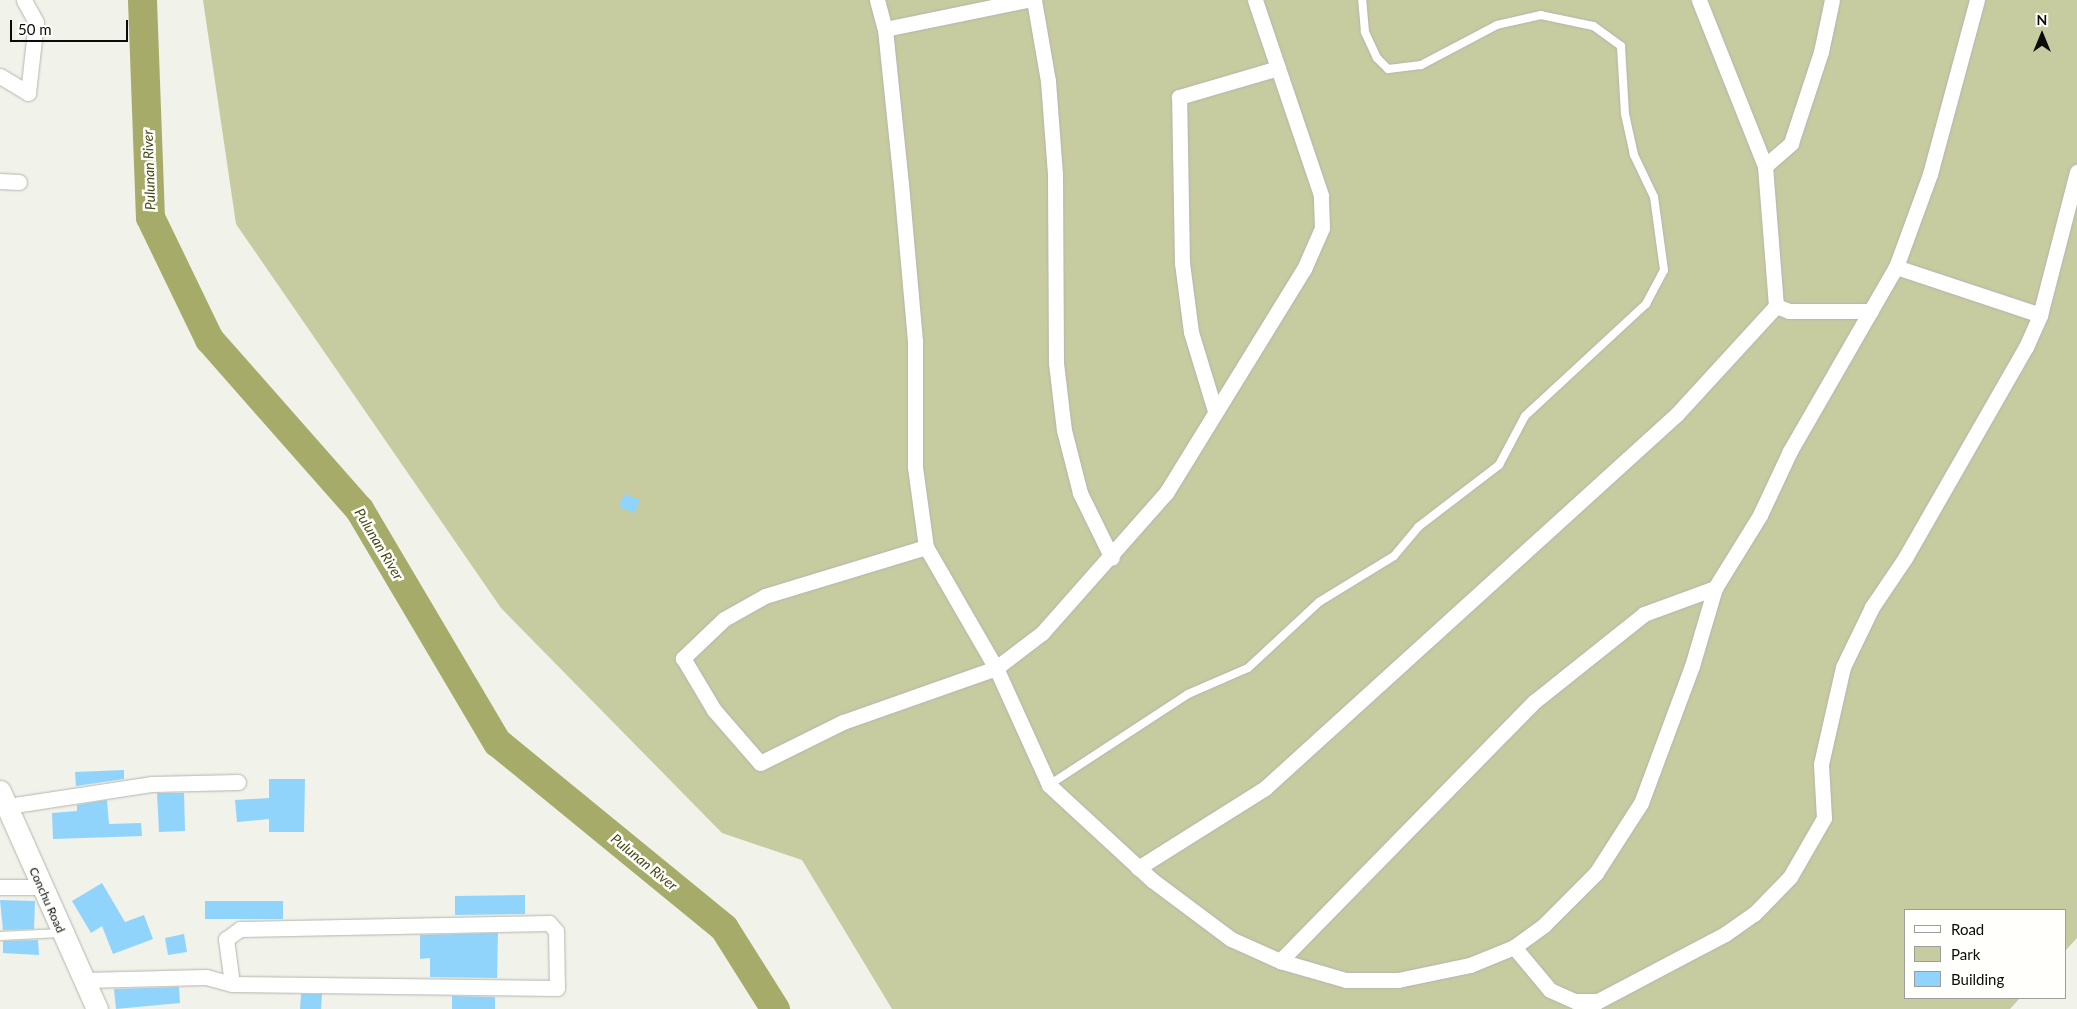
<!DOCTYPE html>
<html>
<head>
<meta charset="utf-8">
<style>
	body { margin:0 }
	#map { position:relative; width:2077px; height:1009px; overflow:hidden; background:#f1f2ea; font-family:Lato,sans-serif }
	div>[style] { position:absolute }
	.green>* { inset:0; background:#c7cba0 }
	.river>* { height:29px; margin:-14.5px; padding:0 14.5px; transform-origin:14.5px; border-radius:14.5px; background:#a6ab6a }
	.building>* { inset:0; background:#91d4fb }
	.roads { filter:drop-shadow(0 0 1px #b4b5ad) drop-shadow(0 0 1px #b4b5ad) }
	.lane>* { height:8px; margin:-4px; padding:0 4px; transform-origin:4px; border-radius:4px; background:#fff }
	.street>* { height:15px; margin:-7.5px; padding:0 7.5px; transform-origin:7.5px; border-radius:7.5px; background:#fff }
	.secondary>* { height:21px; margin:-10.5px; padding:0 10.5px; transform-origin:10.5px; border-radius:10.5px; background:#fff }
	span { translate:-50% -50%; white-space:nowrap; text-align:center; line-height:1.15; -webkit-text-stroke:5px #fffffc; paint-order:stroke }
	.street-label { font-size:12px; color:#0b0c09 }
	.water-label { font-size:14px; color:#474918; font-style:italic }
	.legend { position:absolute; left:1904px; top:909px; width:162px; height:90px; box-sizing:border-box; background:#fffffc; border:1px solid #9d9e9b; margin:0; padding:6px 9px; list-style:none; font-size:15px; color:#0b0c09 }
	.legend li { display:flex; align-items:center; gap:10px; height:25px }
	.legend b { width:25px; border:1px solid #9d9e9b }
	.north { position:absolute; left:2017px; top:10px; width:50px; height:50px; -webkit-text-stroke:4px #fffffc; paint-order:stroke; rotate:0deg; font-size:14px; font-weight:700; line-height:20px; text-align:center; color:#0b0c09 }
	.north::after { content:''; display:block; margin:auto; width:18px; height:22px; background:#0b0c09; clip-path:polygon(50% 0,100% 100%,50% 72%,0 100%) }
	.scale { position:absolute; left:10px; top:20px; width:118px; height:22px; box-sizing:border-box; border:2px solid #0b0c09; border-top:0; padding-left:6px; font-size:15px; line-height:18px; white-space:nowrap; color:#0b0c09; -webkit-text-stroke:4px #fffffc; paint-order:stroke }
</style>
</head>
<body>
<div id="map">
	<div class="green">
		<i style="clip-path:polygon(203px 0,2077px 0,2077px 938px,2066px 950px,2066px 910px,1906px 910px,1906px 998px,2020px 998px,2010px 1009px,892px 1009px,802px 860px,722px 833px,501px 608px,236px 224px)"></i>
	</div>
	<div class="river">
		<i style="left:142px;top:0;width:217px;rotate:87.9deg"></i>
		<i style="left:150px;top:217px;width:136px;rotate:64.2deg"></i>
		<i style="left:209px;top:339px;width:227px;rotate:48.6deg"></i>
		<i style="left:359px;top:509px;width:271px;rotate:59.4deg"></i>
		<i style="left:497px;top:742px;width:293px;rotate:39.3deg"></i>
		<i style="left:724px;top:928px;width:96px;rotate:57.8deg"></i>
	</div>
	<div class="building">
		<i style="clip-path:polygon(624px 494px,640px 500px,635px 513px,619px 507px)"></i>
		<i style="clip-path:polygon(124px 770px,124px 779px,76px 786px,75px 772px)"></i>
		<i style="clip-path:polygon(269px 779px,305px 779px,304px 832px,269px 832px,269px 819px,237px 822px,235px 800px,269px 798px)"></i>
		<i style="clip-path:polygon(157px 793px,184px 793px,185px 831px,159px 832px)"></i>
		<i style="clip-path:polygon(107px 800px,109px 824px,141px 823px,142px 836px,53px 839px,52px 813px,77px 811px,77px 805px)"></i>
		<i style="clip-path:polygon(102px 883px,125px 922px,144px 915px,153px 939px,113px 954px,102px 926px,91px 933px,72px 901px)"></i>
		<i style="clip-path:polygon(525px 895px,525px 914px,455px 915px,455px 896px)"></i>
		<i style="clip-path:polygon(0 900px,35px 901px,34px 929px,3px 930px)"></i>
		<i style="clip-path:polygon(205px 901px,283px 901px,283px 919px,205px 919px)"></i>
		<i style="clip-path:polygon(498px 933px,497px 978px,430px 977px,430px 958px,420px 959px,420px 935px)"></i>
		<i style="clip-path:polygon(184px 934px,187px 952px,168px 955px,165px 938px)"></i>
		<i style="clip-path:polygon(38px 940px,39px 955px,3px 953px,3px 941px)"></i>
		<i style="clip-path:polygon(179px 987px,180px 1003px,116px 1009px,114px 989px)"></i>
		<i style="clip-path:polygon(301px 994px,322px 994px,321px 1009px,300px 1009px)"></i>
		<i style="clip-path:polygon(452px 996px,495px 997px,495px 1009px,452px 1009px)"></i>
	</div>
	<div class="roads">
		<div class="lane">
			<i style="left:1049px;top:785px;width:166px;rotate:-33.2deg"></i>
			<i style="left:1188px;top:694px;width:65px;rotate:-23.4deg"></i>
			<i style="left:1248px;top:668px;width:97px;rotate:-42.9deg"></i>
			<i style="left:1319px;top:602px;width:88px;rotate:-31.5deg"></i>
			<i style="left:1394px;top:556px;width:38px;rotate:-50deg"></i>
			<i style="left:1418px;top:527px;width:102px;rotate:-37.4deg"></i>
			<i style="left:1499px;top:465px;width:55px;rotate:-62deg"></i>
			<i style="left:1525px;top:416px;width:165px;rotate:-42.8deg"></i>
			<i style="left:1646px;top:304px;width:38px;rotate:-62deg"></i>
			<i style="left:1664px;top:270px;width:74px;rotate:-97.8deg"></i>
			<i style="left:1654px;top:197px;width:47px;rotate:-115.5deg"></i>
			<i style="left:1634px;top:155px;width:42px;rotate:-102.4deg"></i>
			<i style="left:1625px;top:114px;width:68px;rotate:-93.4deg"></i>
			<i style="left:1621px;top:46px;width:34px;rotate:-144deg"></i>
			<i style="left:1593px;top:26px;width:53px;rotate:-168.1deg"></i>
			<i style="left:1541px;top:15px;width:45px;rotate:167.2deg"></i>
			<i style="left:1497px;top:25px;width:86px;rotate:152.2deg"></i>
			<i style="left:1421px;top:65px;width:33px;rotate:173deg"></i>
			<i style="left:1388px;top:69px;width:16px;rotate:-135deg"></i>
			<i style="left:1377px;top:58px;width:29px;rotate:-115deg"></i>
			<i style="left:1365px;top:32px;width:32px;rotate:-95deg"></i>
			<i style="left:0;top:936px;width:60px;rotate:-2.9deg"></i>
		</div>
		<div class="street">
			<i style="left:877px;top:0;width:30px;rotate:75deg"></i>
			<i style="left:885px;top:29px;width:156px;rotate:84.1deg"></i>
			<i style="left:901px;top:184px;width:159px;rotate:84.9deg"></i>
			<i style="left:915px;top:342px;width:125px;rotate:90deg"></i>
			<i style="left:915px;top:467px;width:81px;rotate:82.2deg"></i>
			<i style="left:926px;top:547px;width:140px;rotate:60deg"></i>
			<i style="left:996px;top:668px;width:128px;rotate:65.6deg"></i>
			<i style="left:1049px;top:785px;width:140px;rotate:42.7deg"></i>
			<i style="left:1152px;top:880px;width:99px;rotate:36.8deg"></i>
			<i style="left:1231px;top:939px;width:54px;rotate:24.2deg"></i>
			<i style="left:1280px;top:961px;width:69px;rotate:16.1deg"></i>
			<i style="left:1346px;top:980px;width:52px"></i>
			<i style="left:1398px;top:980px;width:74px;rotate:-11.8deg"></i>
			<i style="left:1470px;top:965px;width:48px;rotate:-22.2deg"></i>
			<i style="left:1514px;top:947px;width:37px;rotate:-36deg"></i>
			<i style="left:1544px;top:925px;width:74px;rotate:-45deg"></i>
			<i style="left:1596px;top:873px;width:83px;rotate:-57.3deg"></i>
			<i style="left:1641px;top:803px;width:146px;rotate:-69.6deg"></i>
			<i style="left:1692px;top:666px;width:81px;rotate:-73.6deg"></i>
			<i style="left:1715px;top:588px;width:86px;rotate:-58.3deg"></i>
			<i style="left:1760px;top:515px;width:71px;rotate:-64.9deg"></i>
			<i style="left:1790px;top:451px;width:212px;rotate:-60.1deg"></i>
			<i style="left:1896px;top:267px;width:99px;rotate:-69.9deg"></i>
			<i style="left:1930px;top:174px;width:180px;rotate:-74.9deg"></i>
			<i style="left:1034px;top:0;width:82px;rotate:80.2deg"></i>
			<i style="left:1048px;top:81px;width:94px;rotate:85.7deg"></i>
			<i style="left:1055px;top:175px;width:188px;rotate:89.7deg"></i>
			<i style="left:1056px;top:363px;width:67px;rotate:83.2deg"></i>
			<i style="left:1064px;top:430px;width:65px;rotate:75.7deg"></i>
			<i style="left:1080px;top:493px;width:72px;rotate:63.8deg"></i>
			<i style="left:885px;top:29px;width:144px;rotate:-11.6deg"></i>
			<i style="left:0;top:76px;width:33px;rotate:31deg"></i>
			<i style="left:28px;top:93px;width:71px;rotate:-83.6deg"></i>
			<i style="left:36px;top:22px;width:25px;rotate:-119deg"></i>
			<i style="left:1765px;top:166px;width:35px;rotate:-41deg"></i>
			<i style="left:1791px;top:143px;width:96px;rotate:-71.8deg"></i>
			<i style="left:1821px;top:52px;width:53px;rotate:-78.1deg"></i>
			<i style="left:0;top:181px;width:19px;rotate:3deg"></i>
			<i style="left:1896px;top:267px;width:152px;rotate:18.4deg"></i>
			<i style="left:1776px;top:306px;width:14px;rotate:21deg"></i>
			<i style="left:1789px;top:311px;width:82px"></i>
			<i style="left:1215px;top:411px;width:83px;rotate:-106.9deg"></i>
			<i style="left:1191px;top:332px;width:70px;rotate:-97.4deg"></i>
			<i style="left:1182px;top:263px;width:166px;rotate:-91deg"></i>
			<i style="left:1179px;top:97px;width:103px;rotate:-16.3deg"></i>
			<i style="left:926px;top:547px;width:168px;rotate:163.1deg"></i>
			<i style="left:765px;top:596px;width:47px;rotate:150.7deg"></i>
			<i style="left:724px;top:619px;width:57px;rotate:136.4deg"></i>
			<i style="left:683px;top:658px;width:61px;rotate:59.2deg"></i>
			<i style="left:714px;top:710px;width:70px;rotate:49deg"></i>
			<i style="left:760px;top:763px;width:93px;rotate:-26.3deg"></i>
			<i style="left:843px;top:722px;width:162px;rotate:-19.4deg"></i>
			<i style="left:996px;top:668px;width:58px;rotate:-37.3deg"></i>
			<i style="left:1042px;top:633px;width:187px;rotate:-48.5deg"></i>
			<i style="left:1166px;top:493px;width:263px;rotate:-58.4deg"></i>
			<i style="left:1304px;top:269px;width:45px;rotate:-66.3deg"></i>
			<i style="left:1322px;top:228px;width:33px;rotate:-92deg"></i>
			<i style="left:1321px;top:195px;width:206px;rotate:-108.7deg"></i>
			<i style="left:8px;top:806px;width:146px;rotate:-8.7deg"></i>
			<i style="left:152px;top:784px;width:86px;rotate:-1.3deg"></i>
			<i style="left:1138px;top:868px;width:150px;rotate:-32.2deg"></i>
			<i style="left:1265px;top:788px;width:556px;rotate:-42.23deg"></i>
			<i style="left:1677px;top:414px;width:147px;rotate:-47.5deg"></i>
			<i style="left:1776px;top:306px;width:140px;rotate:-94.5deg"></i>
			<i style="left:1765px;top:166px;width:179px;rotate:-111.7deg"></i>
			<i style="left:0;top:887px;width:40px"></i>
			<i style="left:1514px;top:947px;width:56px;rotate:50.1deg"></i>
			<i style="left:1550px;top:990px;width:27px;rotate:24deg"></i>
			<i style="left:1575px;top:1001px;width:23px"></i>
			<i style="left:1598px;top:1001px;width:144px;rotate:-27.8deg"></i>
			<i style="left:1725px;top:934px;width:35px;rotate:-35deg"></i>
			<i style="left:1754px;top:914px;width:52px;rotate:-45.8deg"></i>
			<i style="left:1790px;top:877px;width:68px;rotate:-60deg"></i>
			<i style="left:1824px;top:818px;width:54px;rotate:-93.2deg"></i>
			<i style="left:1821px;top:764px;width:99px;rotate:-77.2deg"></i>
			<i style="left:1843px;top:667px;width:67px;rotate:-64.2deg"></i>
			<i style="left:1872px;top:607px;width:59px;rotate:-56deg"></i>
			<i style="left:1905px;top:558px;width:243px;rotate:-60.2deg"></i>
			<i style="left:2026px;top:347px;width:35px;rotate:-66deg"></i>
			<i style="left:2040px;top:315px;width:148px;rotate:-75.5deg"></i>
			<i style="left:1280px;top:961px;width:364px;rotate:-45.6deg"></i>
			<i style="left:1535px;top:701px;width:139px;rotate:-38.6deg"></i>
			<i style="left:1644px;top:614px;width:76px;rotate:-20.1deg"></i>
			<i style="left:83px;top:980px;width:123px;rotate:-1.4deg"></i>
			<i style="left:206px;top:977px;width:27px;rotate:15deg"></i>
			<i style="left:232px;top:984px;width:325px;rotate:0.7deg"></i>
			<i style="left:557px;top:988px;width:57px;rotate:-91deg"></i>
			<i style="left:556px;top:931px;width:11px;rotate:-131deg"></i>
			<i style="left:549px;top:923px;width:309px;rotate:178.9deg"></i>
			<i style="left:240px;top:929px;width:17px;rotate:144deg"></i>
			<i style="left:226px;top:939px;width:45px;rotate:82.4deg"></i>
		</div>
		<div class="secondary">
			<i style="left:0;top:791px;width:239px;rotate:66deg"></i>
		</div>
	</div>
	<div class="street-label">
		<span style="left:47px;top:900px;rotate:66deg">Conchu Road</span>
	</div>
	<div class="water-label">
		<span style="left:149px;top:170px;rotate:-92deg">Pulunan River</span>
		<span style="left:379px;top:544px;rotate:59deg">Pulunan River</span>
		<span style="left:644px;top:862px;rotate:39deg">Pulunan River</span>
	</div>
	<ul class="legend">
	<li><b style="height:6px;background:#fff"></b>Road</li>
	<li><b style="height:14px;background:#c7cba0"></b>Park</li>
	<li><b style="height:14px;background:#91d4fb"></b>Building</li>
	</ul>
	<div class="north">N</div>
	<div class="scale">50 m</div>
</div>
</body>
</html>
